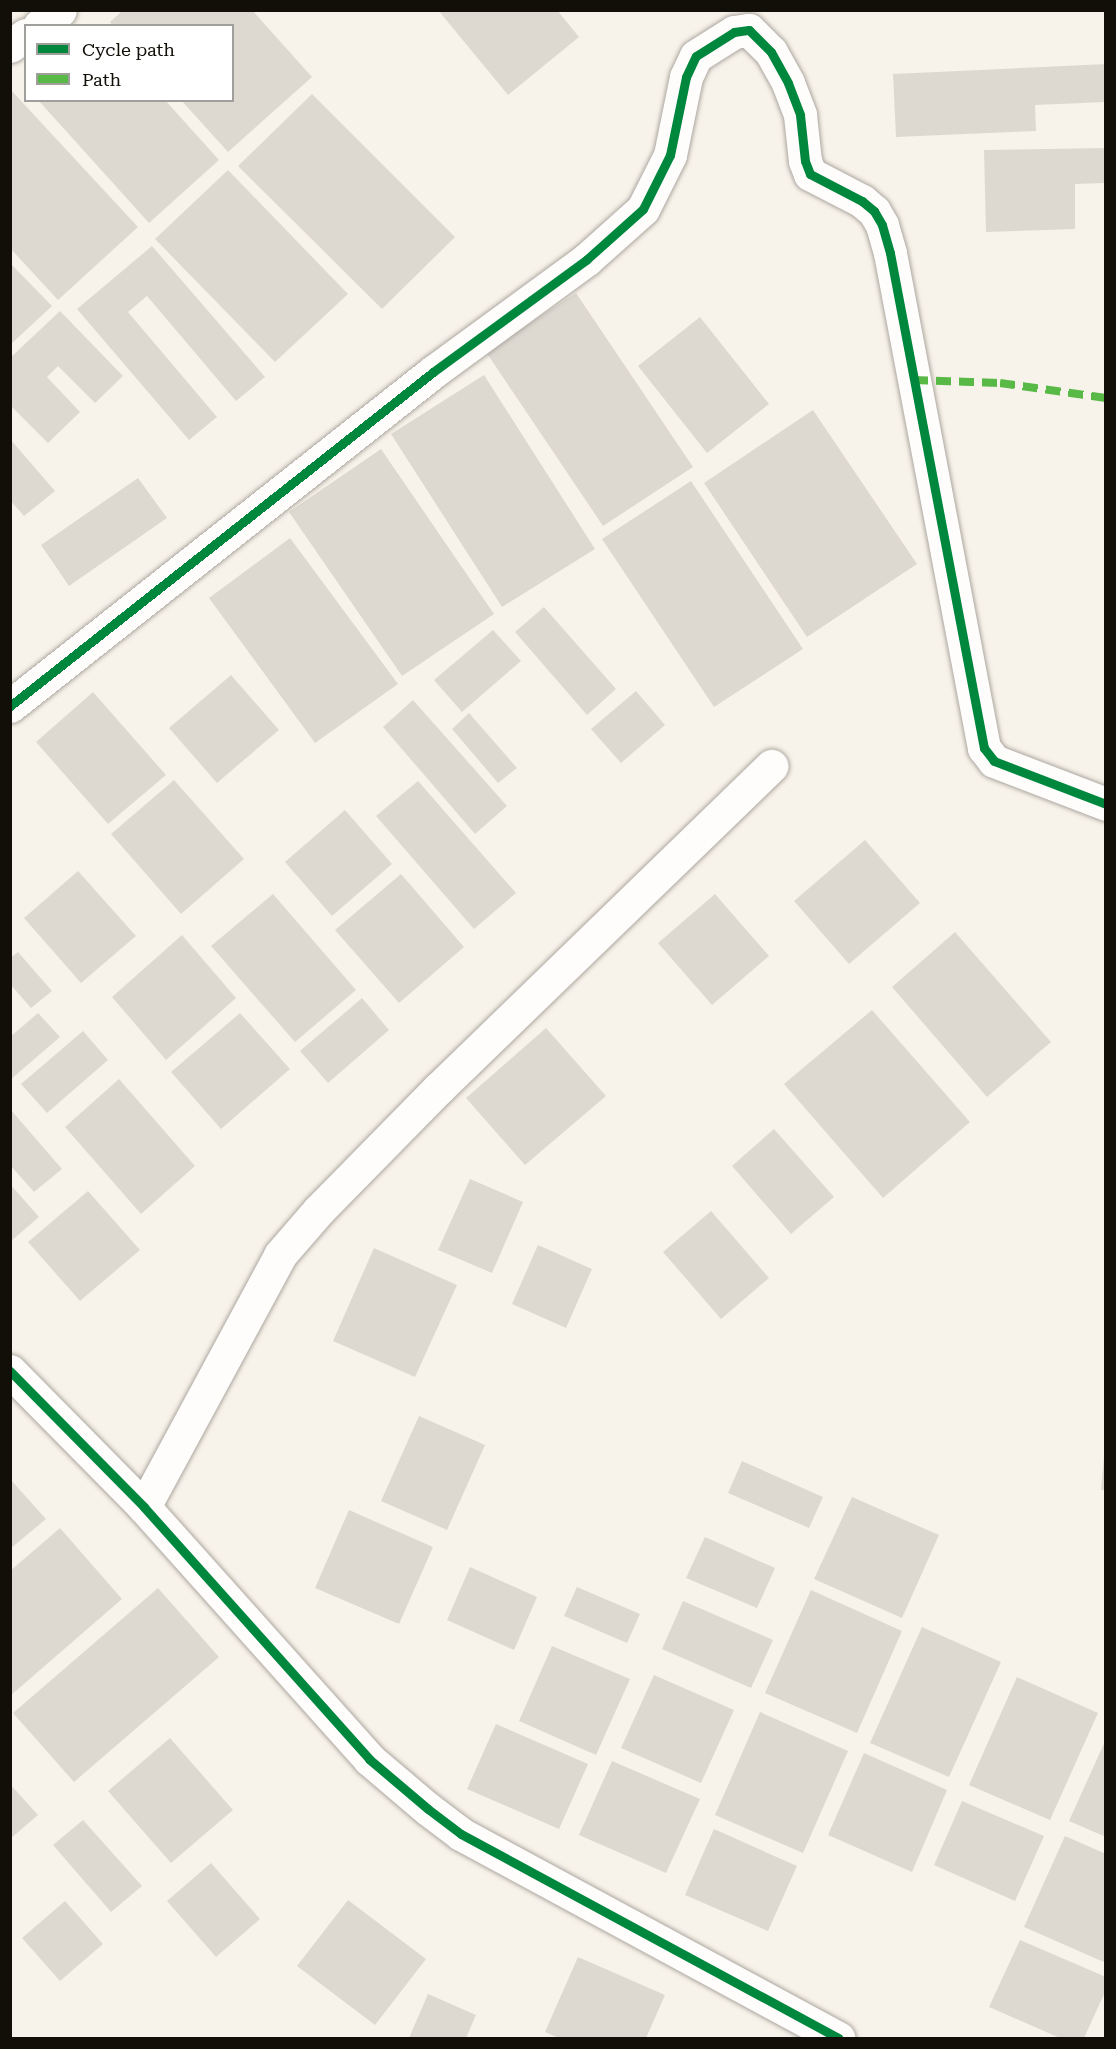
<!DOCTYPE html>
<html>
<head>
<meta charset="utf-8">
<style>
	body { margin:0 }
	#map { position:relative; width:1116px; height:2049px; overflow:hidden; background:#f8f3ea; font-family:"Roboto Serif",serif }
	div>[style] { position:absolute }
	.building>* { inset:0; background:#ddd9d1 }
	.roads { filter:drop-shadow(0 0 2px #aca7a0) drop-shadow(0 0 2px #aca7a0) }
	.street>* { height:33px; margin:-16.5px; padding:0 16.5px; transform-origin:16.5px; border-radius:16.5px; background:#fefdfc }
	.quiet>* { height:8px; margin-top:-4px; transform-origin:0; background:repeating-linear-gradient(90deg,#58b947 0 15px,transparent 0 23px) }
	.cycleway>* { height:9px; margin:-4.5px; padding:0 4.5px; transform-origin:4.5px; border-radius:4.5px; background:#00873e }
	span { translate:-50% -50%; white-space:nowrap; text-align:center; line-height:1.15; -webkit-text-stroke:4.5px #fff; paint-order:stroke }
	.frame { position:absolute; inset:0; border:12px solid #120e08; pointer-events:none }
	.legend { position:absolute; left:24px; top:24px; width:210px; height:78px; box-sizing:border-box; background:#fff; border:2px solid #a09f9c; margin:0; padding:8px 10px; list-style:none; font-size:18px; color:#120e08 }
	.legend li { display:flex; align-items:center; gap:12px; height:30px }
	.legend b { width:30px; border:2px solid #a09f9c }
</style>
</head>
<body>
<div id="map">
	<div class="building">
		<i style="clip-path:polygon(123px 10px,252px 10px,312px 77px,228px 152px,181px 100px,232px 100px,232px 26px,113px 26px,110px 22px)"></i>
		<i style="clip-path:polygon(438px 10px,557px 10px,579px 37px,508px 95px)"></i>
		<i style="clip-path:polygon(1106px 64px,1106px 102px,1035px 105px,1036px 131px,896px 137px,893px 74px)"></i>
		<i style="clip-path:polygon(10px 89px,138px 227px,58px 300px,10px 248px)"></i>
		<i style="clip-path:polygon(312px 94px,455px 237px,382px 309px,238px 166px)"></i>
		<i style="clip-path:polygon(38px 100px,165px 100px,219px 160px,149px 223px)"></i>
		<i style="clip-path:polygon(1106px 148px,1106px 183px,1075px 184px,1075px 229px,986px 232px,984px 150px)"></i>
		<i style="clip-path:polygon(228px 170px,348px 294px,275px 362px,155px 239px)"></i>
		<i style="clip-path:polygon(152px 246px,265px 377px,236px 401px,147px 296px,128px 312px,217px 417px,189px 440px,77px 309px)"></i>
		<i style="clip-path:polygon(10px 263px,52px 306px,10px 345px)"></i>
		<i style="clip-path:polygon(576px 293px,693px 467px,603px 526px,486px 352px)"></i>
		<i style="clip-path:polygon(60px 311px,123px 376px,95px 403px,58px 366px,47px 377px,80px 412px,48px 443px,10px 405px,10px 358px)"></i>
		<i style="clip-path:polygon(700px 317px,769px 404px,707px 453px,638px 366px)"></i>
		<i style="clip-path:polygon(484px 375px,595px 549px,502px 607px,391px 434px)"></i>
		<i style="clip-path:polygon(813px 410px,917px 564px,807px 637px,704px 483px)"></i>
		<i style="clip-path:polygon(10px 439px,55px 491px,24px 516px,10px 500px)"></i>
		<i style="clip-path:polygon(381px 449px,494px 614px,402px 676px,289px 512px)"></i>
		<i style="clip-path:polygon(138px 478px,167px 518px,69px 586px,41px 545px)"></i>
		<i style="clip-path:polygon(691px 481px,803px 649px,714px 707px,602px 539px)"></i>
		<i style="clip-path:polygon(290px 538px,398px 684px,315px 743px,209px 598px)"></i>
		<i style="clip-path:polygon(544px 607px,616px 689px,587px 715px,515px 632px)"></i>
		<i style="clip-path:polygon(493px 630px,521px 661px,462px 712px,434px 680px)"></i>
		<i style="clip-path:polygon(231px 675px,279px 730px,217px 783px,169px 728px)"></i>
		<i style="clip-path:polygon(636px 691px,665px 725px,621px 763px,591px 729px)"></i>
		<i style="clip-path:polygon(93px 692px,166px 775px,108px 824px,36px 742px)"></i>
		<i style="clip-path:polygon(413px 700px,507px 806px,475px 834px,383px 727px)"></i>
		<i style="clip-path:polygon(469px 713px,517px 768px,498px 783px,452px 729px)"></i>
		<i style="clip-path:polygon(174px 780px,244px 859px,181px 914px,111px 834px)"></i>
		<i style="clip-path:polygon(418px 781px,516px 893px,474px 929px,376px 816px)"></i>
		<i style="clip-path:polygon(345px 810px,392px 864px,332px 916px,285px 862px)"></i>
		<i style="clip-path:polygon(865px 840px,920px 903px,849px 964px,794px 901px)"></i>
		<i style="clip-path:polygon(78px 871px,136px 936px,81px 983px,24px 918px)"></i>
		<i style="clip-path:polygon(401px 874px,464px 947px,399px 1003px,335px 930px)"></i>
		<i style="clip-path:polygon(273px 894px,356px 990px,295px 1042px,211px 946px)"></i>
		<i style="clip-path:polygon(715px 894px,769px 956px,712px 1005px,658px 943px)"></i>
		<i style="clip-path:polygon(955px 932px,1051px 1042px,987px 1097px,892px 987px)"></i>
		<i style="clip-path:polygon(182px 935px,236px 998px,166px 1060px,112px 997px)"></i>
		<i style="clip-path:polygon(18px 952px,52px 991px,31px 1008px,10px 984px,10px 958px)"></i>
		<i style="clip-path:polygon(362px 998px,389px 1030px,328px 1083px,300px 1051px)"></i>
		<i style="clip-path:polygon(872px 1010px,970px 1122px,883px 1198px,784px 1084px)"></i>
		<i style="clip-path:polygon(38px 1013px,60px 1037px,10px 1080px,10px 1037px)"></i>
		<i style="clip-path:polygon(240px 1013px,290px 1069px,221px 1129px,171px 1072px)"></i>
		<i style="clip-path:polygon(546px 1028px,606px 1096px,525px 1165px,466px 1098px)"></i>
		<i style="clip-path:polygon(83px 1031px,108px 1060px,47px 1113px,21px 1084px)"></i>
		<i style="clip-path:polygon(119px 1079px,195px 1166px,141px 1214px,65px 1127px)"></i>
		<i style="clip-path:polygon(10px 1109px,62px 1169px,34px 1192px,10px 1165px)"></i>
		<i style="clip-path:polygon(774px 1129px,834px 1197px,791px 1234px,732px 1166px)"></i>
		<i style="clip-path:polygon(470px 1179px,523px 1202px,492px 1273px,438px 1250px)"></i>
		<i style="clip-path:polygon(10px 1184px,39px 1217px,10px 1242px)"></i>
		<i style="clip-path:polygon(88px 1191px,140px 1250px,80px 1301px,28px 1242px)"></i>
		<i style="clip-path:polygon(711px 1211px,769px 1278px,721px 1319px,663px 1252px)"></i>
		<i style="clip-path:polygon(538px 1245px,592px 1269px,566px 1328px,512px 1304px)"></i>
		<i style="clip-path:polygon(374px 1248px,457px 1285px,415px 1377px,333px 1341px)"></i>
		<i style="clip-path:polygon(419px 1416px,485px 1445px,447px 1530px,381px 1501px)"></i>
		<i style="clip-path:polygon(1104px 1456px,1106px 1456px,1106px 1490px,1101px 1490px)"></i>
		<i style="clip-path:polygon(742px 1461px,823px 1497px,809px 1528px,728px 1493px)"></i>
		<i style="clip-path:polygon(10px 1479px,46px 1519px,10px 1549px)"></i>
		<i style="clip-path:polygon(852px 1497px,939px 1535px,902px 1618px,814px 1579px)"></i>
		<i style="clip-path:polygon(349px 1510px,433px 1547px,399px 1624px,315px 1588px)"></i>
		<i style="clip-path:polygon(60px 1528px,122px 1599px,10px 1696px,10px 1571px)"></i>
		<i style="clip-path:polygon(705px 1537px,775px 1568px,757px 1608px,686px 1578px)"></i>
		<i style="clip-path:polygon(470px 1567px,537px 1597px,514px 1650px,447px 1620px)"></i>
		<i style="clip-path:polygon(577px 1587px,640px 1614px,627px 1643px,564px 1616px)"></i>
		<i style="clip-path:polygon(158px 1588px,219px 1657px,74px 1782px,13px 1713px)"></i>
		<i style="clip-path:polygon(811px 1590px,902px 1631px,857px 1733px,765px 1693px)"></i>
		<i style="clip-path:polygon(683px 1601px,773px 1640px,751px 1688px,662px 1649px)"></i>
		<i style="clip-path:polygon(922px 1627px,1001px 1662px,949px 1777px,870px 1743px)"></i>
		<i style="clip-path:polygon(552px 1646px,630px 1679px,596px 1755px,519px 1721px)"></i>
		<i style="clip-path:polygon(654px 1675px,734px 1710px,701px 1783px,621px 1748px)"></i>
		<i style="clip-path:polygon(1017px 1677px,1098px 1713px,1050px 1820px,969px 1785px)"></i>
		<i style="clip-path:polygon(760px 1712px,848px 1751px,803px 1853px,715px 1815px)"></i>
		<i style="clip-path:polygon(496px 1724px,588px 1764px,559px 1829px,467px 1789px)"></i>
		<i style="clip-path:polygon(170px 1738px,233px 1810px,171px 1863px,108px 1791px)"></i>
		<i style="clip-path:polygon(1106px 1739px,1106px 1837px,1069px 1821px)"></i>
		<i style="clip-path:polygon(864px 1753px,947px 1790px,912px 1872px,828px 1835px)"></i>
		<i style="clip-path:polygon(612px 1761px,700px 1799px,666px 1873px,579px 1835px)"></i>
		<i style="clip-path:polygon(10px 1784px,38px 1815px,10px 1839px)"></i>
		<i style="clip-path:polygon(962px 1801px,1044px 1836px,1015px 1901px,934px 1865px)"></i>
		<i style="clip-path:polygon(83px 1820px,142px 1886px,111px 1912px,53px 1845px)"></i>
		<i style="clip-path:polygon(714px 1829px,797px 1866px,768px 1931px,685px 1895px)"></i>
		<i style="clip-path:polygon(1065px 1836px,1106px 1854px,1106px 1963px,1024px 1927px)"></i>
		<i style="clip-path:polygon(211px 1863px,260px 1919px,216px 1957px,167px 1901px)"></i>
		<i style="clip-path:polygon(348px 1900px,426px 1959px,375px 2025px,297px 1966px)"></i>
		<i style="clip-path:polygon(65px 1901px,103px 1944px,60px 1981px,22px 1938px)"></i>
		<i style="clip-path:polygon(1020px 1940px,1106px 1977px,1106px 1990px,1084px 2038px,1060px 2038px,989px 2007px)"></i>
		<i style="clip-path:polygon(578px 1957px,665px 1995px,646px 2038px,559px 2038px,545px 2032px)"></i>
		<i style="clip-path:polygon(428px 1994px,476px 2015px,466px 2038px,409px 2038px)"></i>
	</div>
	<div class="roads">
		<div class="street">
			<i style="left:39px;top:26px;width:26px;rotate:-37deg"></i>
			<i style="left:10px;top:46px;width:19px;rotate:-35deg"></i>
			<i style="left:10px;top:706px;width:539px;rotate:-38.29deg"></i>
			<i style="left:433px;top:372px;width:190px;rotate:-36.2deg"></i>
			<i style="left:586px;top:260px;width:76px;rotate:-41.8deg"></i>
			<i style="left:643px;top:209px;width:60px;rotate:-63.4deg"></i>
			<i style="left:670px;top:155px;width:80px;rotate:-78.4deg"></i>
			<i style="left:686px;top:77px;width:23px;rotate:-65deg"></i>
			<i style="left:696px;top:56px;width:45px;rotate:-32.3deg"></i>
			<i style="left:734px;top:32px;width:15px;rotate:-8deg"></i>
			<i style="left:749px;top:30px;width:31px;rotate:45deg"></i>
			<i style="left:771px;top:52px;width:35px;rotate:61deg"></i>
			<i style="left:788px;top:83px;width:34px;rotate:69deg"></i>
			<i style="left:800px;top:115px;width:46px;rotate:83.8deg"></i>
			<i style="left:805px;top:161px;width:14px;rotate:69deg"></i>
			<i style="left:810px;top:174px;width:59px;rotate:27.4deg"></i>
			<i style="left:862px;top:201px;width:16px;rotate:40deg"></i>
			<i style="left:874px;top:211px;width:16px;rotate:60deg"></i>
			<i style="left:882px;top:225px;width:29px;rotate:74deg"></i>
			<i style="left:890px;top:253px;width:504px;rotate:79.25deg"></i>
			<i style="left:984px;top:748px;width:16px;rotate:52deg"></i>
			<i style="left:994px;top:761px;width:120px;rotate:21deg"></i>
			<i style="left:10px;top:1371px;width:191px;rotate:45.4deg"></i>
			<i style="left:144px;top:1507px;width:338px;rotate:48.2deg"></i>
			<i style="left:369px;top:1759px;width:77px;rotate:40.3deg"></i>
			<i style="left:428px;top:1809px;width:41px;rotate:37.1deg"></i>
			<i style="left:461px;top:1834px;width:429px;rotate:28.4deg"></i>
			<i style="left:144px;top:1507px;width:286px;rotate:-61.6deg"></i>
			<i style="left:280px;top:1255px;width:60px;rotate:-49.1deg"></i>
			<i style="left:319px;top:1210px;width:171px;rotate:-45.5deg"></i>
			<i style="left:439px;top:1088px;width:463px;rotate:-44.1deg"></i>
		</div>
	</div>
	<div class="quiet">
		<i style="left:913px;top:380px;width:87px;rotate:2deg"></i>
		<i style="left:1000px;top:383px;width:107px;rotate:8.1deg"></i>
	</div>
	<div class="cycleway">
		<i style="left:10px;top:706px;width:539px;rotate:-38.29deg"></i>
		<i style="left:433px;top:372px;width:190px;rotate:-36.2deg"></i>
		<i style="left:586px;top:260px;width:76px;rotate:-41.8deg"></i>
		<i style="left:643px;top:209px;width:60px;rotate:-63.4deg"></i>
		<i style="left:670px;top:155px;width:80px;rotate:-78.4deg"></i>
		<i style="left:686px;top:77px;width:23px;rotate:-65deg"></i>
		<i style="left:696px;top:56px;width:45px;rotate:-32.3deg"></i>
		<i style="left:734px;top:32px;width:15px;rotate:-8deg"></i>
		<i style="left:749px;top:30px;width:31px;rotate:45deg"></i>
		<i style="left:771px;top:52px;width:35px;rotate:61deg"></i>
		<i style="left:788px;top:83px;width:34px;rotate:69deg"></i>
		<i style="left:800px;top:115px;width:46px;rotate:83.8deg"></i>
		<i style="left:805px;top:161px;width:14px;rotate:69deg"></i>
		<i style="left:810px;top:174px;width:59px;rotate:27.4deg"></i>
		<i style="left:862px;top:201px;width:16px;rotate:40deg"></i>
		<i style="left:874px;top:211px;width:16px;rotate:60deg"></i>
		<i style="left:882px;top:225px;width:29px;rotate:74deg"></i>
		<i style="left:890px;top:253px;width:504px;rotate:79.25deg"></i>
		<i style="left:984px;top:748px;width:16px;rotate:52deg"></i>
		<i style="left:994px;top:761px;width:120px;rotate:21deg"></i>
		<i style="left:10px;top:1371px;width:191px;rotate:45.4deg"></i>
		<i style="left:144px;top:1507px;width:338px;rotate:48.2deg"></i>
		<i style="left:369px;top:1759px;width:77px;rotate:40.3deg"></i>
		<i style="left:428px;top:1809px;width:41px;rotate:37.1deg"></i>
		<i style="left:461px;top:1834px;width:429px;rotate:28.4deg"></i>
	</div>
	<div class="frame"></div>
	<ul class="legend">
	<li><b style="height:8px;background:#00873e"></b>Cycle path</li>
	<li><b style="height:8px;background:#58b947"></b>Path</li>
	</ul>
</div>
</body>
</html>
